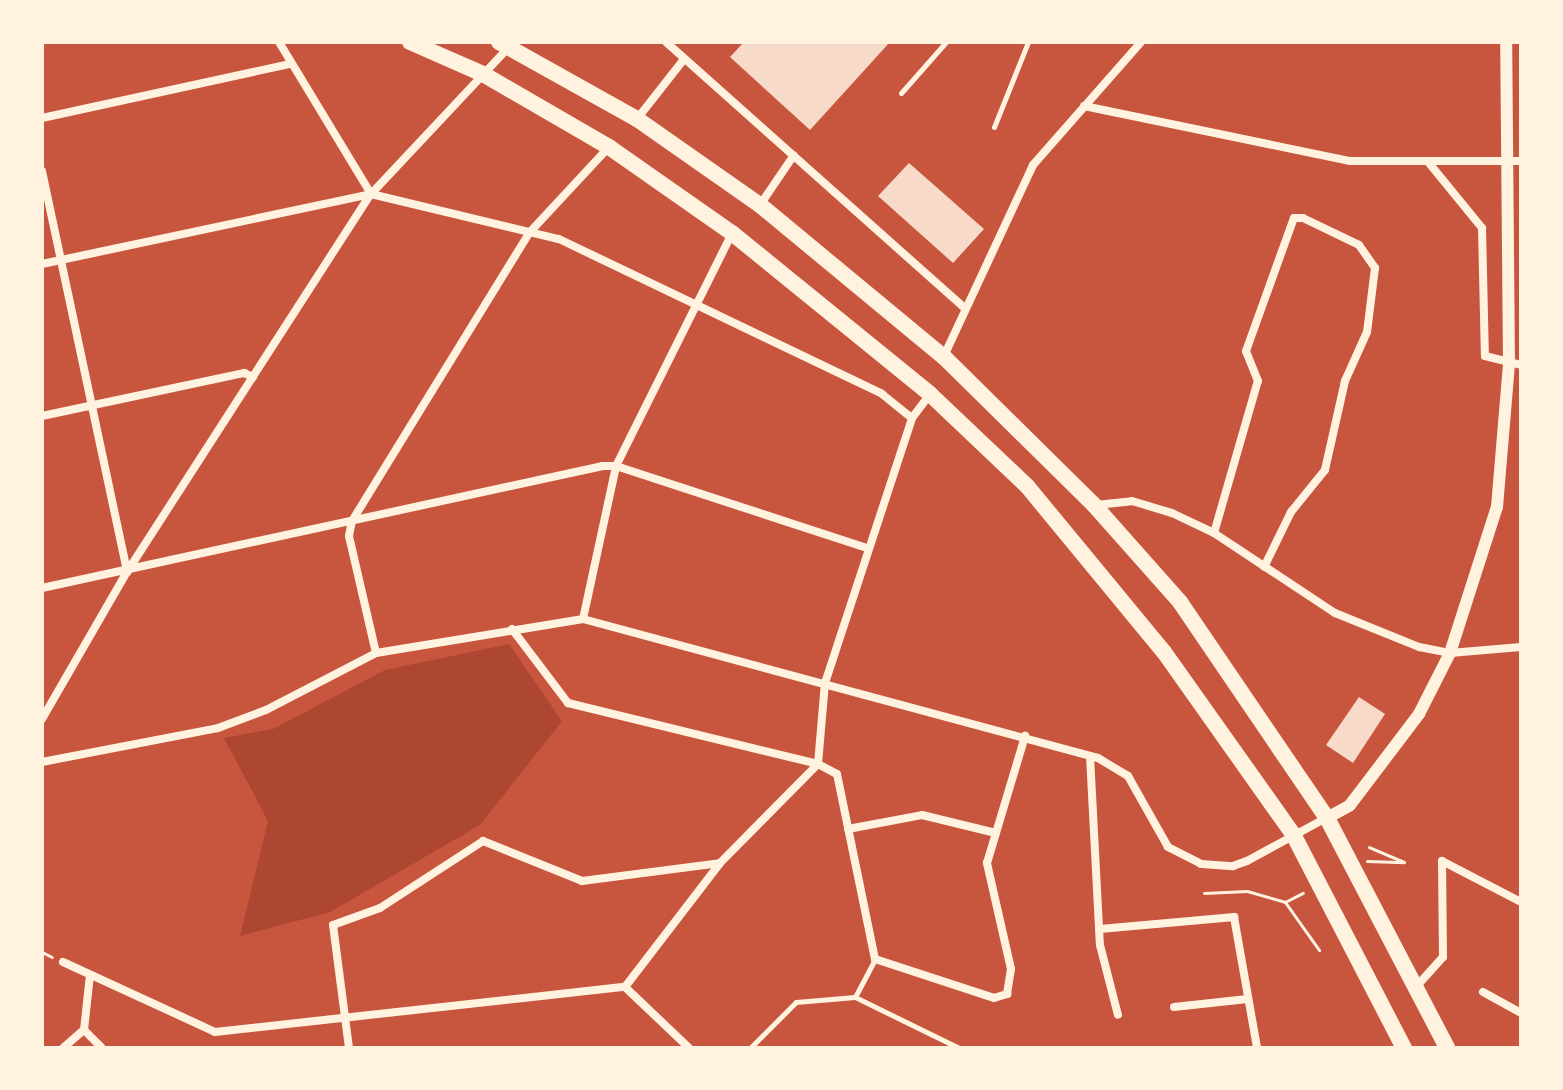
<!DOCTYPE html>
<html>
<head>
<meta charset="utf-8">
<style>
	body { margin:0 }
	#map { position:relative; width:1563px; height:1090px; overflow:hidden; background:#c8553d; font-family:"DejaVu Sans",sans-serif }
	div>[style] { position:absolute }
	.green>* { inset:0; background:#ae4732 }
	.building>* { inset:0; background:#f7dbc8 }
	.path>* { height:3px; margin:-1.5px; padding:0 1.5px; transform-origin:1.5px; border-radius:1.5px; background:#fff3e0 }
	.service>* { height:5px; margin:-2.5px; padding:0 2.5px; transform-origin:2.5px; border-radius:2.5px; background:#fff3e0 }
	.minor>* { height:8px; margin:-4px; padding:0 4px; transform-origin:4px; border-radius:4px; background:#fff3e0 }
	.tertiary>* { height:12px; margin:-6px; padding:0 6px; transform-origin:6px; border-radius:6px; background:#fff3e0 }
	.primary>* { height:16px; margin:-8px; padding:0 8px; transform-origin:8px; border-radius:8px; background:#fff3e0 }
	span { translate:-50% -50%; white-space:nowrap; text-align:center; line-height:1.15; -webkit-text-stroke:6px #fff3e0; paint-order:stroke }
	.frame { position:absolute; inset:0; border:44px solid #fff3e0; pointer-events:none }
</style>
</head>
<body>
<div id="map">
	<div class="green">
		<i style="clip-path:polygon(509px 644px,562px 721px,480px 825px,330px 912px,240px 936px,268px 821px,224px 738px,273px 729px,385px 670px)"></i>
	</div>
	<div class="building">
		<i style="clip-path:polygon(744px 42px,890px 42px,810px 130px,730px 57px)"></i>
		<i style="clip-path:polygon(909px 163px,984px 229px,953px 263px,878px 196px)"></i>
		<i style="clip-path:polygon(1359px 697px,1385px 714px,1353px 763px,1326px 745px)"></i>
	</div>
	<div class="path">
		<i style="left:1367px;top:861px;width:37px;rotate:2deg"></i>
		<i style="left:1404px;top:862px;width:38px;rotate:-157deg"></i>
		<i style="left:1204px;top:893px;width:43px;rotate:-2.7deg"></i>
		<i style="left:1247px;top:891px;width:40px;rotate:16deg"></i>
		<i style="left:1285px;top:902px;width:59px;rotate:54.7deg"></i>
		<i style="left:1285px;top:902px;width:20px;rotate:-27deg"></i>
		<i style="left:42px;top:952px;width:11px;rotate:27deg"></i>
	</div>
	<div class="service">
		<i style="left:901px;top:93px;width:68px;rotate:-48.6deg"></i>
		<i style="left:994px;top:127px;width:92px;rotate:-68.2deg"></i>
		<i style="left:855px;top:997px;width:43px;rotate:-62.2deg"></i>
		<i style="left:750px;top:1048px;width:65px;rotate:-45deg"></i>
		<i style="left:796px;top:1002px;width:59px;rotate:-4.8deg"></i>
		<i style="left:855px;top:997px;width:116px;rotate:26.1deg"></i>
	</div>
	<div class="minor">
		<i style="left:279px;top:42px;width:178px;rotate:58.8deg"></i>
		<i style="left:666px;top:42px;width:400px;rotate:41.7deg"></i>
		<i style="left:1084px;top:106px;width:272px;rotate:11.7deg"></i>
		<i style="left:1350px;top:161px;width:171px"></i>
		<i style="left:42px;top:118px;width:253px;rotate:-12.3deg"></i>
		<i style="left:637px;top:119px;width:76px;rotate:-51.9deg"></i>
		<i style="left:1429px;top:163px;width:84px;rotate:50.8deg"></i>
		<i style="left:1482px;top:228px;width:128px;rotate:88.7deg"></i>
		<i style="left:1485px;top:356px;width:37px;rotate:14deg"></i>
		<i style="left:42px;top:171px;width:410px;rotate:78deg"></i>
		<i style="left:760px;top:205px;width:60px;rotate:-55.8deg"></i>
		<i style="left:42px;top:264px;width:336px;rotate:-12deg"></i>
		<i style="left:371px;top:194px;width:193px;rotate:13.5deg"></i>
		<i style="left:559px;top:239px;width:358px;rotate:25.6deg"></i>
		<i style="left:882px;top:394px;width:38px;rotate:39deg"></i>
		<i style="left:944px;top:356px;width:211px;rotate:-65deg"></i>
		<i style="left:1033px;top:165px;width:164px;rotate:-48.7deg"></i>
		<i style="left:42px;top:416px;width:207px;rotate:-12deg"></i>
		<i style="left:244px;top:373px;width:10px;rotate:24deg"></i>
		<i style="left:1096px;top:505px;width:36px;rotate:-6deg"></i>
		<i style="left:1132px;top:501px;width:42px;rotate:16.7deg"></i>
		<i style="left:1172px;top:513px;width:47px;rotate:25.5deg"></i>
		<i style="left:1214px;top:533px;width:145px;rotate:33.5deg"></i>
		<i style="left:1335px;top:613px;width:91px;rotate:22deg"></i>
		<i style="left:1419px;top:647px;width:32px;rotate:11deg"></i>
		<i style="left:1450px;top:653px;width:71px;rotate:-4.8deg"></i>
		<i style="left:1214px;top:533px;width:158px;rotate:-73.9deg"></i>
		<i style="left:1258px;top:381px;width:32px;rotate:-112deg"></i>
		<i style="left:1246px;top:351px;width:141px;rotate:-70.2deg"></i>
		<i style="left:1294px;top:218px;width:9px"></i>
		<i style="left:1303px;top:218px;width:62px;rotate:25.7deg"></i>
		<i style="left:1359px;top:245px;width:28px;rotate:55deg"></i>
		<i style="left:1375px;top:268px;width:64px;rotate:97.1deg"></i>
		<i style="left:1367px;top:332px;width:54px;rotate:114.2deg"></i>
		<i style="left:1345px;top:381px;width:91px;rotate:102.7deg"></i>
		<i style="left:1325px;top:470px;width:54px;rotate:129deg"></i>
		<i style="left:1291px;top:512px;width:61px;rotate:116.1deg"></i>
		<i style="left:42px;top:588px;width:574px;rotate:-12.27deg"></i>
		<i style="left:603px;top:466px;width:13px"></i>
		<i style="left:616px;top:466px;width:264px;rotate:18.1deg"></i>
		<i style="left:583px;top:619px;width:157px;rotate:-77.8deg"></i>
		<i style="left:616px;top:466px;width:260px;rotate:-63.5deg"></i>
		<i style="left:512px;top:629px;width:93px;rotate:52.9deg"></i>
		<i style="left:568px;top:703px;width:257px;rotate:13.7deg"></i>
		<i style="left:818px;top:764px;width:21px;rotate:28deg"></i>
		<i style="left:837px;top:774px;width:189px;rotate:78.4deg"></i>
		<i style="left:875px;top:959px;width:125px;rotate:18.1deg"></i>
		<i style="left:994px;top:998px;width:14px;rotate:-17deg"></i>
		<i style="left:1007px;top:994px;width:25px;rotate:-81deg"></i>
		<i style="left:1011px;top:969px;width:109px;rotate:-102.8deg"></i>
		<i style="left:987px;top:863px;width:133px;rotate:-73.3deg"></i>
		<i style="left:376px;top:653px;width:120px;rotate:-103deg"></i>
		<i style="left:349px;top:536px;width:15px;rotate:-79deg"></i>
		<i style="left:352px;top:521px;width:339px;rotate:-58.4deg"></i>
		<i style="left:530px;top:232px;width:116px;rotate:-47.1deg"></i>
		<i style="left:42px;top:719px;width:170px;rotate:-60deg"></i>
		<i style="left:127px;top:572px;width:450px;rotate:-57.2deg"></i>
		<i style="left:371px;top:194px;width:203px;rotate:-46.8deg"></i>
		<i style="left:1090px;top:756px;width:189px;rotate:87deg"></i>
		<i style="left:1100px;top:945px;width:72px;rotate:75.6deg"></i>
		<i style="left:42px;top:762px;width:179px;rotate:-10.9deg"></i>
		<i style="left:218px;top:728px;width:51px;rotate:-20.6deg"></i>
		<i style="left:266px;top:710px;width:124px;rotate:-27.4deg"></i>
		<i style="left:376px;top:653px;width:210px;rotate:-9.3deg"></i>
		<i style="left:583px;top:619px;width:533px;rotate:15.1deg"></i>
		<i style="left:1098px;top:758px;width:35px;rotate:31deg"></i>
		<i style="left:1128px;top:776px;width:81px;rotate:60.6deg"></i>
		<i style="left:1168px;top:847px;width:37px;rotate:27deg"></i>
		<i style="left:1201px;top:864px;width:32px;rotate:4deg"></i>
		<i style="left:1233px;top:866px;width:15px;rotate:-20deg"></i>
		<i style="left:1247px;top:861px;width:90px;rotate:-28.6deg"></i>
		<i style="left:848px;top:829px;width:75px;rotate:-10.7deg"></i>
		<i style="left:922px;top:815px;width:76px;rotate:13.7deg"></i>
		<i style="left:1100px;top:929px;width:135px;rotate:-5.1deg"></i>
		<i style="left:1234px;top:917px;width:133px;rotate:80deg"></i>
		<i style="left:63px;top:962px;width:167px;rotate:24.7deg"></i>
		<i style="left:215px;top:1032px;width:412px;rotate:-6.3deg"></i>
		<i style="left:625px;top:987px;width:156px;rotate:-52.5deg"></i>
		<i style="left:720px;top:863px;width:139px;rotate:-45.3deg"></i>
		<i style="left:818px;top:764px;width:81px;rotate:-85.1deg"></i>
		<i style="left:825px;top:683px;width:279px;rotate:-71.8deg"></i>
		<i style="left:912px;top:418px;width:30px;rotate:-53deg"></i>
		<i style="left:625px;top:987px;width:88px;rotate:43.6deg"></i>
		<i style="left:1416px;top:987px;width:40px;rotate:-48deg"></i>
		<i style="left:1443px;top:957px;width:96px;rotate:-90.6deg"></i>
		<i style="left:1442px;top:861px;width:89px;rotate:27.4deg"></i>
		<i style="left:1483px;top:992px;width:43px;rotate:28.9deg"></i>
		<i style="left:1174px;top:1007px;width:74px;rotate:-6.2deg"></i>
		<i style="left:84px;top:1030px;width:25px;rotate:45deg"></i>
		<i style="left:63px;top:1048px;width:28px;rotate:-41deg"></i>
		<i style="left:84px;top:1030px;width:55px;rotate:-83.8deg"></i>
		<i style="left:349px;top:1048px;width:124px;rotate:-97.4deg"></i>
		<i style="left:333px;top:925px;width:50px;rotate:-19.9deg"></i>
		<i style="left:380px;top:908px;width:123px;rotate:-33deg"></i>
		<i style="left:483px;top:841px;width:107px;rotate:22deg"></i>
		<i style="left:582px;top:881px;width:139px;rotate:-7.4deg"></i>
	</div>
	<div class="tertiary">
		<i style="left:1327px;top:818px;width:26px;rotate:-29deg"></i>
		<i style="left:1350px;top:805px;width:114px;rotate:-52.8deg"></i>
		<i style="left:1419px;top:714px;width:68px;rotate:-63.1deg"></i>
		<i style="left:1450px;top:653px;width:153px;rotate:-72.2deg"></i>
		<i style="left:1497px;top:507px;width:143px;rotate:-85.2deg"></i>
		<i style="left:1509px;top:365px;width:323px;rotate:-90.5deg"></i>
	</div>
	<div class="primary">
		<i style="left:410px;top:42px;width:80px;rotate:23.7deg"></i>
		<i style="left:483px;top:74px;width:146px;rotate:30.1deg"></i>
		<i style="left:609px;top:147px;width:150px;rotate:35deg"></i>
		<i style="left:732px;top:233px;width:255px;rotate:39.1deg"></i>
		<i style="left:930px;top:394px;width:134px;rotate:43.5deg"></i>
		<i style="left:1027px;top:486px;width:215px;rotate:50.5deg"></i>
		<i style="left:1164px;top:652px;width:223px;rotate:54.7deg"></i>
		<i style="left:1293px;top:834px;width:241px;rotate:62.6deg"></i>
		<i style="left:499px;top:42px;width:158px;rotate:29.2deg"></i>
		<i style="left:637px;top:119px;width:150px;rotate:35deg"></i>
		<i style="left:760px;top:205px;width:239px;rotate:39.6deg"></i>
		<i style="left:944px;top:357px;width:211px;rotate:44.6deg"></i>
		<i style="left:1094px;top:505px;width:130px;rotate:48.4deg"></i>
		<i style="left:1180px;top:602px;width:261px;rotate:55.8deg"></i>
		<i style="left:1327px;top:818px;width:259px;rotate:62.4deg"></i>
	</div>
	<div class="frame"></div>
</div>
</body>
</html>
